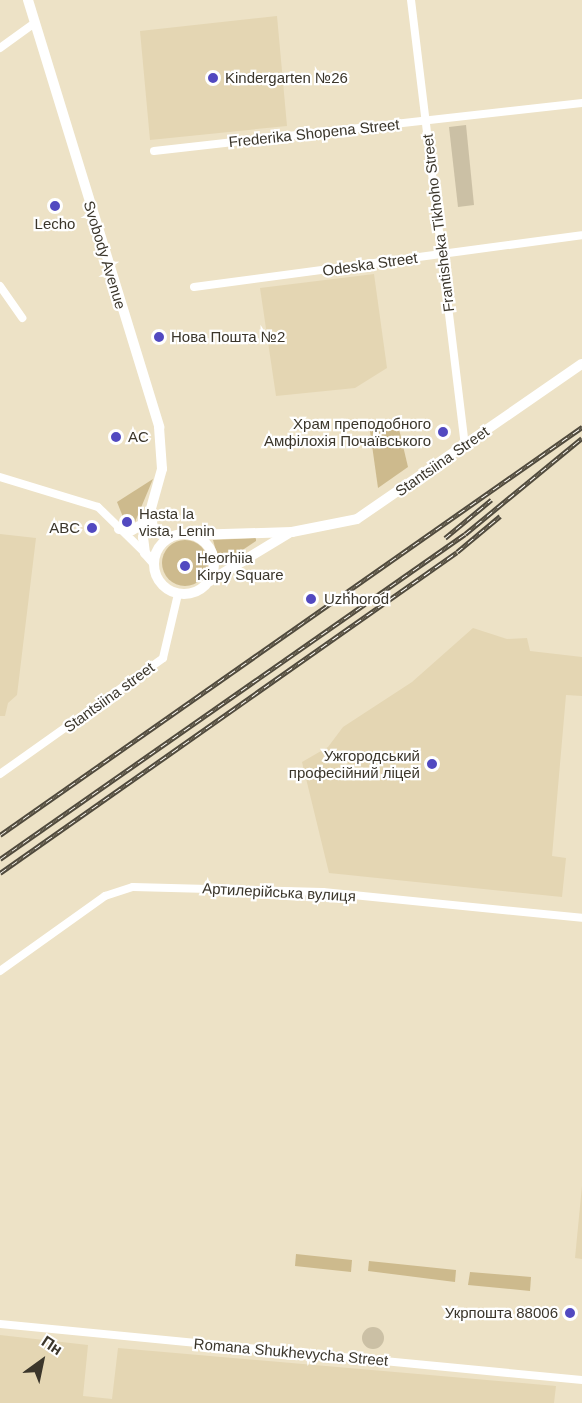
<!DOCTYPE html>
<html>
<head>
<meta charset="utf-8">
<style>
	body { margin:0 }
	#map { position:relative; width:582px; height:1403px; overflow:hidden; background:#ede2c6; font-family:Arial,sans-serif }
	div>[style] { position:absolute }
	.built>* { inset:0; background:#e4d6b3 }
	.green>* { inset:0; background:#cdba8d }
	.round { border-radius:50% }
	.building>* { inset:0; background:#cbc0a5 }
	.minor>* { height:8px; margin:-4px; padding:0 4px; transform-origin:4px; border-radius:4px; background:#fff }
	.secondary>* { height:10px; margin:-5px; padding:0 5px; transform-origin:5px; border-radius:5px; background:#fff }
	.secondary>.ring { margin:-5px; padding:0; box-sizing:content-box; background:none; border:10px solid #fff; border-radius:50% }
	.rail>* { height:4.5px; margin-top:-2.25px; transform-origin:0; background:repeating-linear-gradient(90deg,#fff 0 7px,#504a3d 0 14px); box-sizing:border-box; border-block:2px solid #504a3d }
	.dots>* { width:16px; height:16px; translate:-50% -50%; box-sizing:border-box; border:3px solid #fff; border-radius:50% }
	span { translate:-50% -50%; white-space:nowrap; text-align:center; line-height:1.15; -webkit-text-stroke:4.5px #fff; paint-order:stroke }
	.poi-label { font-size:15px; color:#3b362b }
	.left { translate:0 -50%; text-align:left }
	.right { translate:-100% -50%; text-align:right }
	.street-label { font-size:15px; color:#3b362b }
	.north { position:absolute; left:12px; top:1331px; width:60px; height:60px; -webkit-text-stroke:4px #fff; paint-order:stroke; rotate:33deg; font-size:16px; font-weight:700; line-height:24px; text-align:center; color:#3b362b }
	.north::after { content:''; display:block; margin:auto; width:21px; height:27px; background:#3b362b; clip-path:polygon(50% 0,100% 100%,50% 72%,0 100%) }
</style>
</head>
<body>
<div id="map">
	<div class="built">
		<i style="clip-path:polygon(277px 16px,287px 126px,150px 140px,140px 31px)"></i>
		<i style="clip-path:polygon(374px 274px,387px 368px,355px 388px,276px 396px,260px 288px)"></i>
		<i style="clip-path:polygon(0 534px,36px 538px,17px 695px,8px 703px,5px 716px,0 716px)"></i>
		<i style="clip-path:polygon(473px 628px,507px 639px,527px 638px,530px 651px,582px 657px,582px 696px,566px 695px,552px 856px,566px 858px,562px 897px,329px 873px,302px 762px,328px 747px,343px 727px,412px 682px)"></i>
		<i style="clip-path:polygon(582px 1186px,582px 1259px,575px 1258px)"></i>
		<i style="clip-path:polygon(0 1335px,88px 1345px,83px 1396px,112px 1399px,118px 1348px,556px 1386px,554px 1403px,0 1403px)"></i>
	</div>
	<div class="green">
		<i style="clip-path:polygon(399px 429px,408px 467px,378px 488px,370px 431px)"></i>
		<i style="clip-path:polygon(153px 479px,135px 522px,125px 522px,117px 502px)"></i>
		<i style="clip-path:polygon(256px 538px,256px 541px,220px 565px,213px 540px)"></i>
		<i class="round" style="left:162px;top:540px;width:46px;height:46px"></i>
		<i style="clip-path:polygon(296px 1254px,352px 1260px,351px 1272px,295px 1266px)"></i>
		<i style="clip-path:polygon(369px 1261px,456px 1270px,455px 1282px,368px 1271px)"></i>
		<i style="clip-path:polygon(470px 1272px,531px 1277px,530px 1291px,468px 1285px)"></i>
	</div>
	<div class="building">
		<i style="clip-path:polygon(466px 125px,474px 205px,458px 207px,449px 127px)"></i>
		<i class="round" style="left:362px;top:1327px;width:22px;height:22px"></i>
	</div>
	<div class="minor">
		<i style="left:411px;top:0;width:448px;rotate:83.1deg"></i>
		<i style="left:0;top:48px;width:41px;rotate:-36deg"></i>
		<i style="left:154px;top:151px;width:431px;rotate:-6.4deg"></i>
		<i style="left:0;top:286px;width:39px;rotate:55deg"></i>
		<i style="left:194px;top:287px;width:391px;rotate:-7.6deg"></i>
		<i style="left:0;top:477px;width:102px;rotate:17deg"></i>
		<i style="left:98px;top:507px;width:66px;rotate:44.4deg"></i>
		<i style="left:0;top:774px;width:200px;rotate:-35.4deg"></i>
		<i style="left:163px;top:658px;width:66px;rotate:-76.8deg"></i>
		<i style="left:0;top:971px;width:129px;rotate:-35.5deg"></i>
		<i style="left:105px;top:896px;width:29px;rotate:-18deg"></i>
		<i style="left:133px;top:887px;width:190px;rotate:1.5deg"></i>
		<i style="left:323px;top:892px;width:260px;rotate:5.7deg"></i>
		<i style="left:0;top:1324px;width:585px;rotate:5.5deg"></i>
	</div>
	<div class="secondary">
		<i style="left:28px;top:0;width:447px;rotate:72.9deg"></i>
		<i style="left:159px;top:427px;width:42px;rotate:85.9deg"></i>
		<i style="left:162px;top:469px;width:71px;rotate:105.6deg"></i>
		<i style="left:143px;top:537px;width:16px;rotate:83deg"></i>
		<i style="left:145px;top:553px;width:12px;rotate:48deg"></i>
		<i style="left:151px;top:517px;width:15px;rotate:79deg"></i>
		<i style="left:154px;top:532px;width:17px;rotate:17deg"></i>
		<i style="left:119px;top:529px;width:13px;rotate:4deg"></i>
		<i style="left:132px;top:530px;width:17px;rotate:-28deg"></i>
		<i class="ring" style="left:154px;top:534px;width:50px;height:50px"></i>
		<i style="left:191px;top:535px;width:101px;rotate:-1.7deg"></i>
		<i style="left:292px;top:532px;width:66px;rotate:-11.3deg"></i>
		<i style="left:357px;top:519px;width:273px;rotate:-34.6deg"></i>
		<i style="left:210px;top:581px;width:92px;rotate:-31.3deg"></i>
	</div>
	<div class="rail">
		<i style="left:445px;top:538px;width:60px;rotate:-39.6deg"></i>
		<i style="left:0;top:835px;width:711px;rotate:-35.03deg"></i>
		<i style="left:0;top:859px;width:567px;rotate:-34.95deg"></i>
		<i style="left:465px;top:534px;width:151px;rotate:-39.4deg"></i>
		<i style="left:0;top:873px;width:558px;rotate:-35.08deg"></i>
		<i style="left:457px;top:552px;width:56px;rotate:-39.9deg"></i>
	</div>
	<div class="dots">
		<i style="left:213px;top:78px;background:#5249c0"></i>
		<i style="left:55px;top:206px;background:#5249c0"></i>
		<i style="left:159px;top:337px;background:#5249c0"></i>
		<i style="left:443px;top:432px;background:#5249c0"></i>
		<i style="left:116px;top:437px;background:#5249c0"></i>
		<i style="left:127px;top:522px;background:#5249c0"></i>
		<i style="left:92px;top:528px;background:#5249c0"></i>
		<i style="left:185px;top:566px;background:#5249c0"></i>
		<i style="left:311px;top:599px;background:#5249c0"></i>
		<i style="left:432px;top:764px;background:#5249c0"></i>
		<i style="left:570px;top:1313px;background:#5249c0"></i>
	</div>
	<div class="poi-label">
		<span class="left" style="left:225px;top:78px">Kindergarten №26</span>
		<span style="left:55px;top:224px">Lecho</span>
		<span class="left" style="left:171px;top:337px">Нова Пошта №2</span>
		<span class="right" style="left:431px;top:432px">Храм преподобного<br>Амфілохія Почаївського</span>
		<span class="left" style="left:128px;top:437px">AC</span>
		<span class="left" style="left:139px;top:522px">Hasta la<br>vista, Lenin</span>
		<span class="right" style="left:80px;top:528px">ABC</span>
		<span class="left" style="left:197px;top:566px">Heorhiia<br>Kirpy Square</span>
		<span class="left" style="left:324px;top:599px">Uzhhorod</span>
		<span class="right" style="left:420px;top:764px">Ужгородський<br>професійний ліцей</span>
		<span class="right" style="left:558px;top:1313px">Укрпошта 88006</span>
	</div>
	<div class="street-label">
		<span style="left:314px;top:133px;rotate:-6deg">Frederika Shopena Street</span>
		<span style="left:438px;top:223px;rotate:-97deg">Frantisheka Tikhoho Street</span>
		<span style="left:105px;top:255px;rotate:73deg">Svobody Avenue</span>
		<span style="left:370px;top:264px;rotate:-8deg">Odeska Street</span>
		<span style="left:442px;top:461px;rotate:-35deg">Stantsiina Street</span>
		<span style="left:109px;top:697px;rotate:-36deg">Stantsiina street</span>
		<span style="left:279px;top:892px;rotate:3deg">Артилерійська вулиця</span>
		<span style="left:291px;top:1352px;rotate:5deg">Romana Shukhevycha Street</span>
	</div>
	<div class="north">Пн</div>
</div>
</body>
</html>
